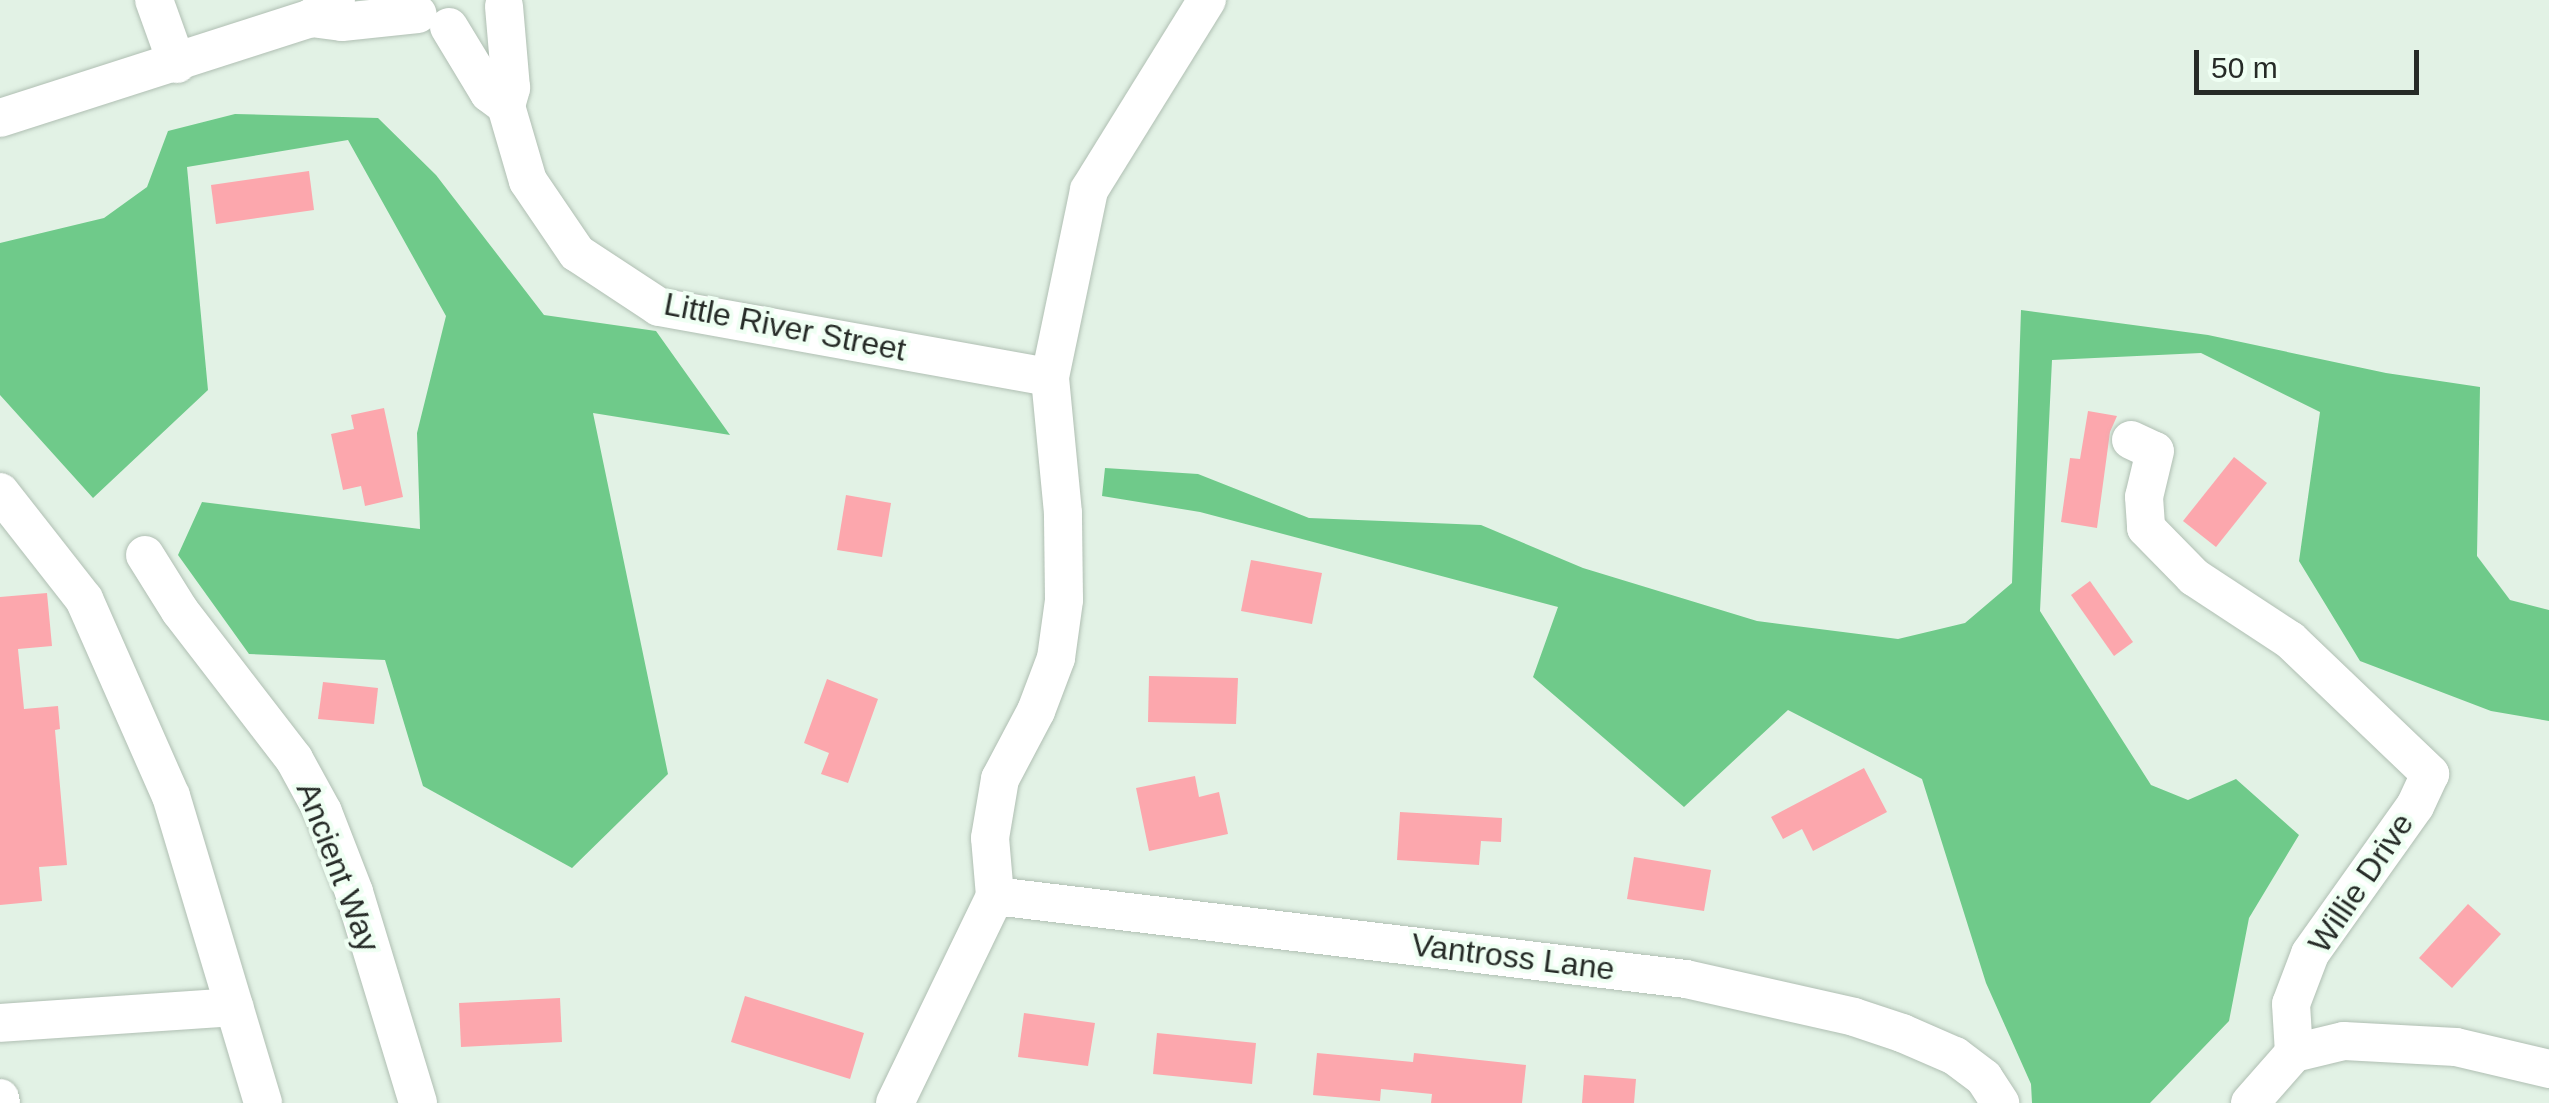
<!DOCTYPE html>
<html>
<head>
<meta charset="utf-8">
<style>
	body { margin:0 }
	#map { position:relative; width:2549px; height:1103px; overflow:hidden; background:#e2f2e5; font-family:Helvetica,sans-serif }
	div>[style] { position:absolute }
	.forest>* { inset:0; background:#6fca8a }
	.building>* { inset:0; background:#fca7ad }
	.roads { filter:drop-shadow(0 0 2px #b0bfb3) drop-shadow(0 0 2px #b0bfb3) }
	.minor>* { height:38px; margin:-19px; padding:0 19px; transform-origin:19px; border-radius:19px; background:#fff }
	span { translate:-50% -50%; white-space:nowrap; text-align:center; line-height:1.15; -webkit-text-stroke:8px #effff3; paint-order:stroke }
	.street-label { font-size:32px; color:#262b27 }
	.scale { position:absolute; left:2194px; top:50px; width:225px; height:45px; box-sizing:border-box; border:5px solid #262b27; border-top:0; padding-left:12px; font-size:30px; line-height:35px; white-space:nowrap; color:#262b27; -webkit-text-stroke:8px #effff3; paint-order:stroke }
</style>
</head>
<body>
<div id="map">
	<div class="forest">
		<i style="clip-path:polygon(235px 114px,378px 118px,436px 175px,544px 315px,656px 331px,730px 435px,593px 413px,668px 774px,572px 868px,423px 786px,385px 660px,249px 654px,178px 555px,202px 502px,420px 529px,417px 433px,446px 316px,348px 140px,187px 167px,208px 390px,93px 498px,0 395px,0 243px,104px 218px,147px 187px,168px 131px)"></i>
		<i style="clip-path:polygon(2021px 310px,2208px 335px,2386px 373px,2480px 387px,2477px 556px,2510px 600px,2549px 610px,2549px 721px,2491px 711px,2360px 661px,2299px 561px,2320px 412px,2201px 353px,2052px 360px,2040px 611px,2151px 785px,2188px 800px,2236px 779px,2299px 835px,2249px 918px,2229px 1021px,2150px 1103px,2032px 1103px,2031px 1084px,1986px 983px,1922px 779px,1788px 710px,1684px 807px,1533px 677px,1558px 607px,1200px 512px,1102px 496px,1105px 468px,1198px 474px,1309px 518px,1481px 525px,1583px 568px,1757px 621px,1898px 639px,1965px 623px,2012px 583px)"></i>
	</div>
	<div class="building">
		<i style="clip-path:polygon(309px 171px,314px 210px,216px 224px,211px 185px)"></i>
		<i style="clip-path:polygon(384px 408px,403px 497px,365px 506px,361px 486px,343px 490px,331px 434px,354px 429px,351px 415px)"></i>
		<i style="clip-path:polygon(2088px 411px,2117px 416px,2110px 432px,2097px 528px,2061px 522px,2070px 458px,2080px 459px)"></i>
		<i style="clip-path:polygon(2234px 457px,2267px 483px,2216px 547px,2183px 521px)"></i>
		<i style="clip-path:polygon(846px 495px,891px 503px,882px 557px,837px 550px)"></i>
		<i style="clip-path:polygon(1251px 560px,1322px 573px,1312px 624px,1241px 611px)"></i>
		<i style="clip-path:polygon(2090px 581px,2133px 642px,2114px 656px,2071px 595px)"></i>
		<i style="clip-path:polygon(47px 593px,52px 646px,18px 649px,24px 709px,58px 706px,60px 729px,55px 730px,67px 865px,39px 867px,42px 901px,0 905px,0 597px)"></i>
		<i style="clip-path:polygon(1149px 676px,1238px 678px,1236px 724px,1148px 722px)"></i>
		<i style="clip-path:polygon(827px 679px,878px 699px,848px 783px,821px 774px,829px 753px,804px 743px)"></i>
		<i style="clip-path:polygon(323px 682px,378px 688px,374px 724px,318px 719px)"></i>
		<i style="clip-path:polygon(1864px 768px,1887px 812px,1813px 851px,1802px 829px,1783px 839px,1771px 817px)"></i>
		<i style="clip-path:polygon(1195px 776px,1199px 797px,1219px 792px,1228px 834px,1149px 851px,1136px 788px)"></i>
		<i style="clip-path:polygon(1400px 812px,1502px 818px,1501px 842px,1481px 841px,1479px 865px,1397px 860px)"></i>
		<i style="clip-path:polygon(1634px 857px,1711px 870px,1704px 911px,1627px 899px)"></i>
		<i style="clip-path:polygon(2468px 904px,2501px 934px,2452px 988px,2419px 958px)"></i>
		<i style="clip-path:polygon(745px 996px,864px 1033px,850px 1079px,731px 1042px)"></i>
		<i style="clip-path:polygon(560px 998px,562px 1042px,461px 1047px,459px 1003px)"></i>
		<i style="clip-path:polygon(1024px 1013px,1095px 1023px,1088px 1066px,1018px 1057px)"></i>
		<i style="clip-path:polygon(1157px 1033px,1256px 1043px,1252px 1084px,1153px 1074px)"></i>
		<i style="clip-path:polygon(1317px 1053px,1413px 1062px,1414px 1053px,1526px 1065px,1522px 1103px,1431px 1103px,1432px 1094px,1381px 1089px,1380px 1101px,1313px 1095px)"></i>
		<i style="clip-path:polygon(1584px 1075px,1636px 1079px,1634px 1103px,1582px 1103px)"></i>
	</div>
	<div class="roads">
		<div class="minor">
			<i style="left:154px;top:0;width:68px;rotate:70.2deg"></i>
			<i style="left:336px;top:0;width:31px;rotate:144deg"></i>
			<i style="left:311px;top:18px;width:31px;rotate:7deg"></i>
			<i style="left:342px;top:22px;width:76px;rotate:-6deg"></i>
			<i style="left:449px;top:27px;width:77px;rotate:58.8deg"></i>
			<i style="left:489px;top:93px;width:21px;rotate:37deg"></i>
			<i style="left:506px;top:106px;width:19px;rotate:-74deg"></i>
			<i style="left:511px;top:88px;width:82px;rotate:-94.9deg"></i>
			<i style="left:506px;top:106px;width:78px;rotate:73.7deg"></i>
			<i style="left:528px;top:181px;width:87px;rotate:55.8deg"></i>
			<i style="left:577px;top:253px;width:98px;rotate:33.4deg"></i>
			<i style="left:659px;top:307px;width:397px;rotate:10.2deg"></i>
			<i style="left:0;top:118px;width:327px;rotate:-17.8deg"></i>
			<i style="left:2131px;top:440px;width:26px;rotate:25deg"></i>
			<i style="left:2155px;top:451px;width:47px;rotate:103.4deg"></i>
			<i style="left:2144px;top:497px;width:31px;rotate:86deg"></i>
			<i style="left:2146px;top:528px;width:69px;rotate:45.6deg"></i>
			<i style="left:2194px;top:577px;width:115px;rotate:33.3deg"></i>
			<i style="left:2290px;top:640px;width:194px;rotate:43.7deg"></i>
			<i style="left:2430px;top:774px;width:35px;rotate:115deg"></i>
			<i style="left:2415px;top:806px;width:181px;rotate:125.4deg"></i>
			<i style="left:2310px;top:954px;width:53px;rotate:110.8deg"></i>
			<i style="left:2291px;top:1004px;width:49px;rotate:86.5deg"></i>
			<i style="left:0;top:492px;width:136px;rotate:51.9deg"></i>
			<i style="left:84px;top:599px;width:215px;rotate:66.2deg"></i>
			<i style="left:171px;top:796px;width:320px;rotate:73.3deg"></i>
			<i style="left:145px;top:555px;width:66px;rotate:58deg"></i>
			<i style="left:180px;top:611px;width:187px;rotate:52.4deg"></i>
			<i style="left:294px;top:759px;width:60px;rotate:61.3deg"></i>
			<i style="left:323px;top:812px;width:86px;rotate:68.8deg"></i>
			<i style="left:354px;top:892px;width:220px;rotate:73.1deg"></i>
			<i style="left:995px;top:896px;width:696px;rotate:6.85deg"></i>
			<i style="left:1686px;top:979px;width:172px;rotate:12.7deg"></i>
			<i style="left:1854px;top:1017px;width:51px;rotate:18.4deg"></i>
			<i style="left:1902px;top:1033px;width:58px;rotate:23.5deg"></i>
			<i style="left:1955px;top:1056px;width:36px;rotate:37deg"></i>
			<i style="left:1984px;top:1078px;width:30px;rotate:57deg"></i>
			<i style="left:0;top:1023px;width:235px;rotate:-3.9deg"></i>
			<i style="left:0;top:1098px;width:5px;rotate:79deg"></i>
			<i style="left:895px;top:1103px;width:230px;rotate:-64.2deg"></i>
			<i style="left:995px;top:896px;width:58px;rotate:-94.9deg"></i>
			<i style="left:990px;top:838px;width:60px;rotate:-80.4deg"></i>
			<i style="left:1000px;top:779px;width:77px;rotate:-62.1deg"></i>
			<i style="left:1036px;top:711px;width:57px;rotate:-69.3deg"></i>
			<i style="left:1056px;top:658px;width:59px;rotate:-82.1deg"></i>
			<i style="left:1064px;top:600px;width:87px;rotate:-90.7deg"></i>
			<i style="left:1063px;top:513px;width:137px;rotate:-95.5deg"></i>
			<i style="left:1050px;top:377px;width:191px;rotate:-78.2deg"></i>
			<i style="left:1089px;top:190px;width:224px;rotate:-58.2deg"></i>
			<i style="left:2250px;top:1103px;width:67px;rotate:-48.7deg"></i>
			<i style="left:2294px;top:1053px;width:51px;rotate:-13.5deg"></i>
			<i style="left:2344px;top:1041px;width:112px;rotate:3.1deg"></i>
			<i style="left:2456px;top:1047px;width:96px;rotate:13.3deg"></i>
		</div>
	</div>
	<div class="street-label">
		<span style="left:785px;top:327px;rotate:11deg">Little River Street</span>
		<span style="left:338px;top:867px;rotate:69deg">Ancient Way</span>
		<span style="left:2361px;top:883px;rotate:-56deg">Willie Drive</span>
		<span style="left:1513px;top:957px;rotate:7deg">Vantross Lane</span>
	</div>
	<div class="scale">50 m</div>
</div>
</body>
</html>
